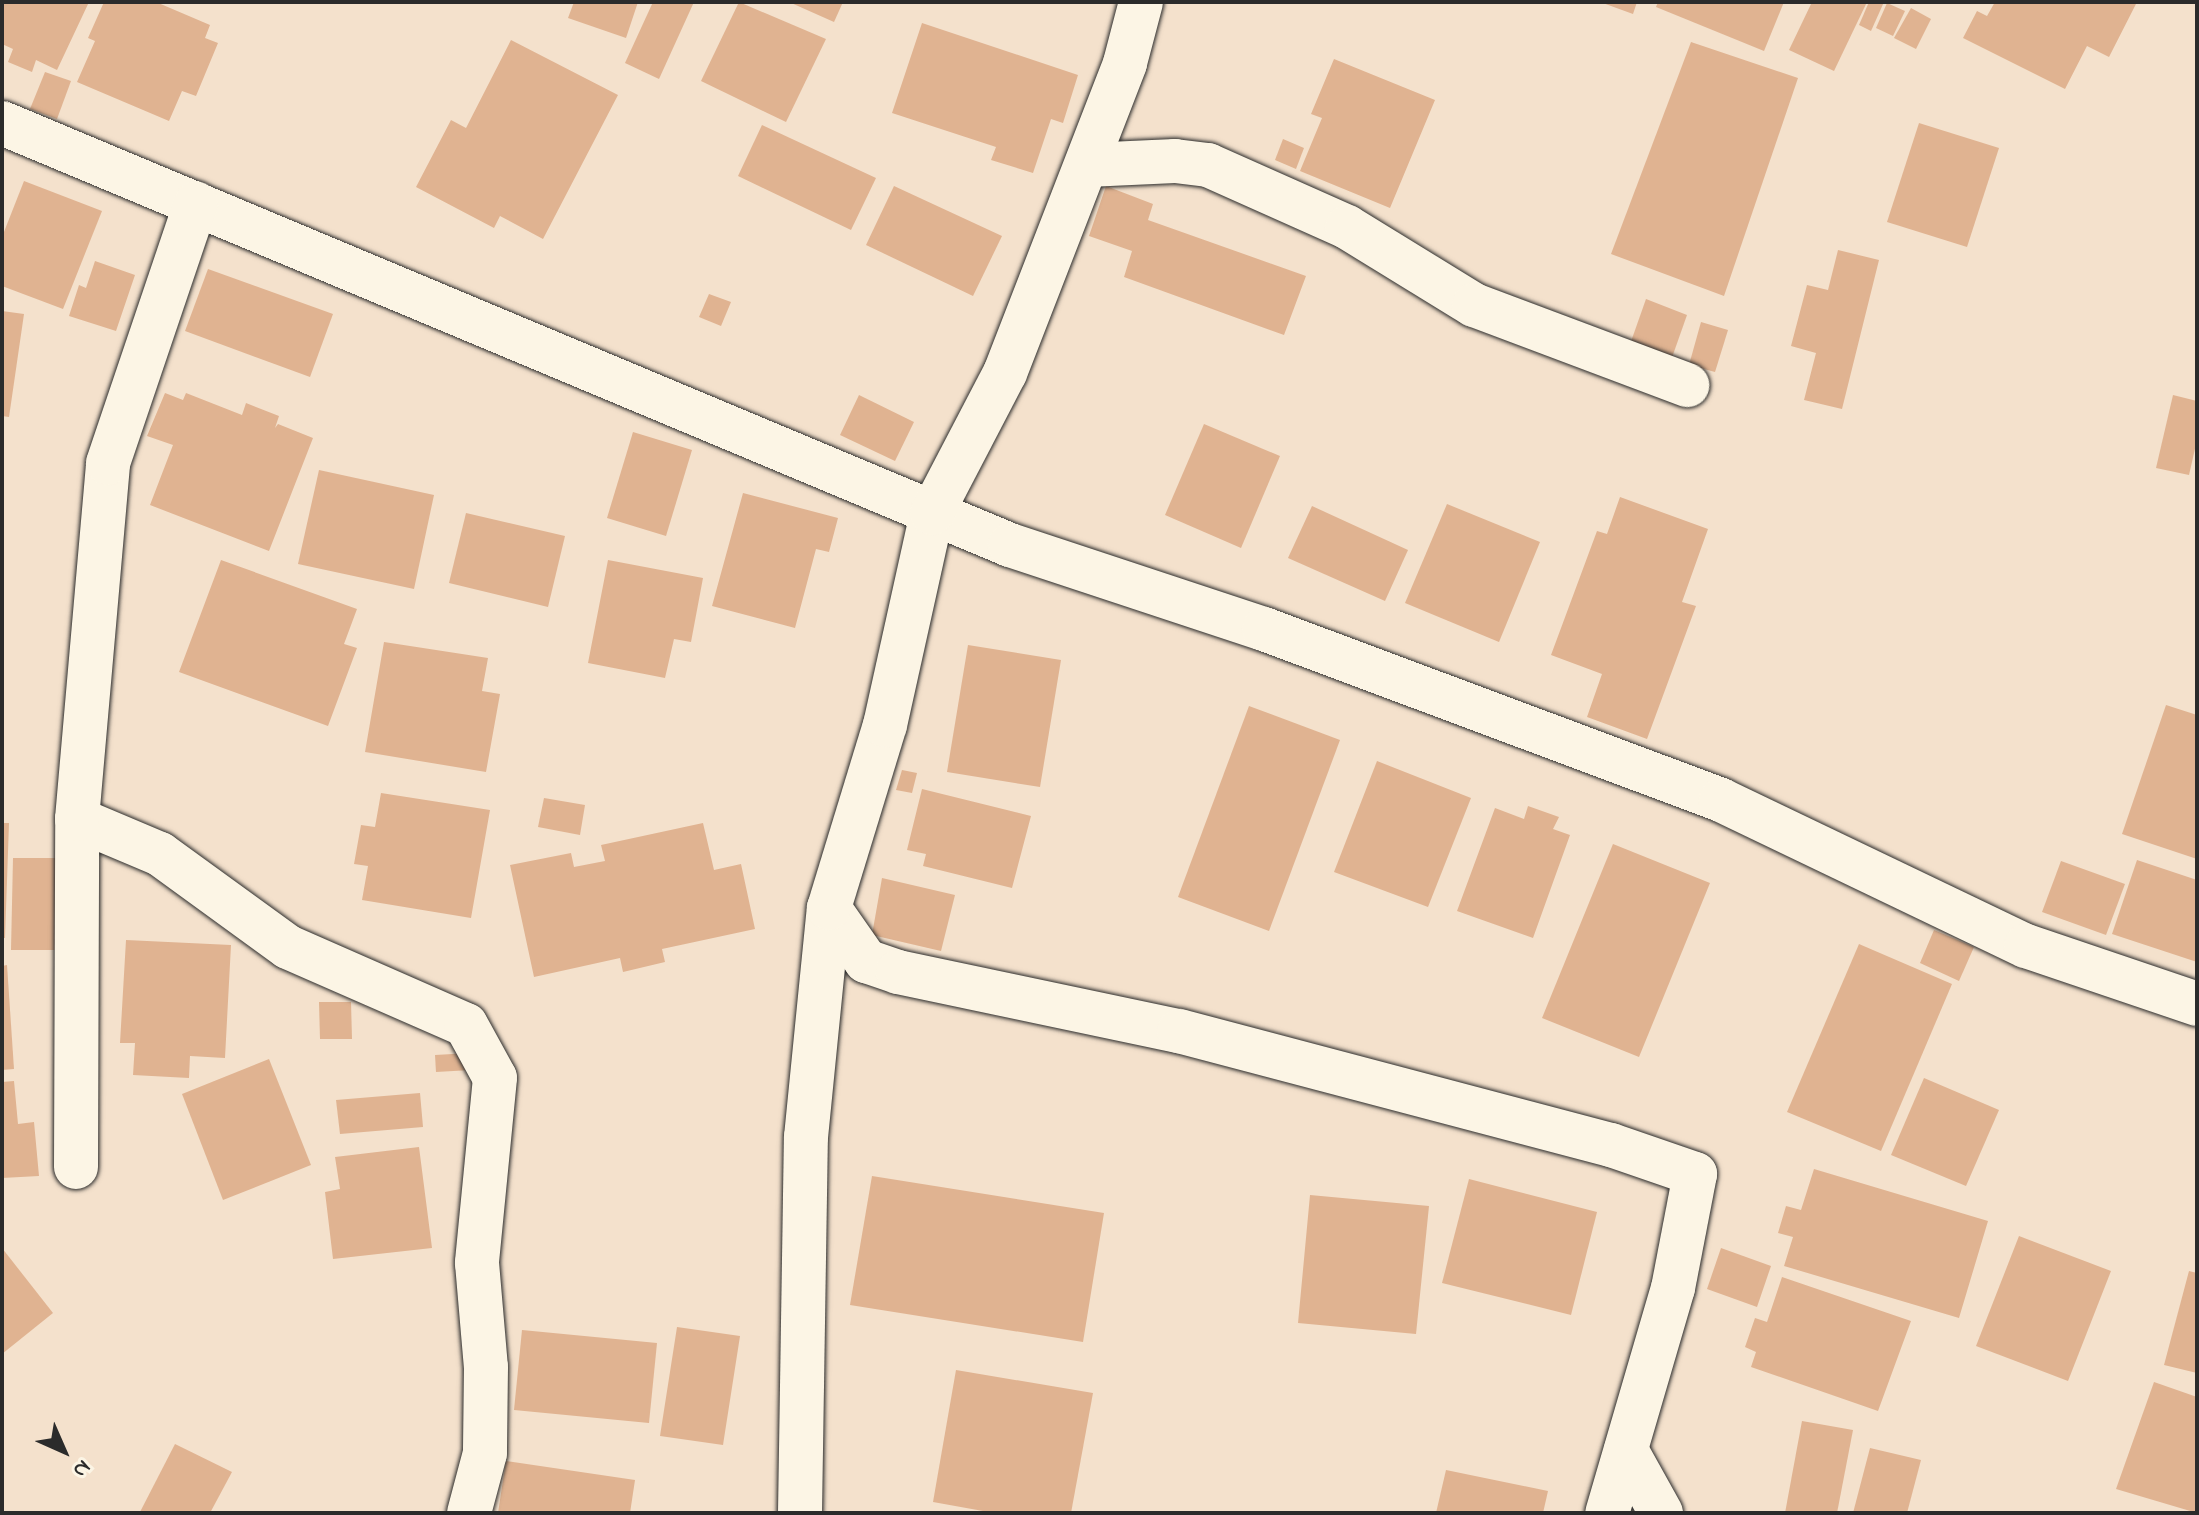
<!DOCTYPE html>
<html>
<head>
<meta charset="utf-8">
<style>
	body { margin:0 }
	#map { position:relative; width:2199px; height:1515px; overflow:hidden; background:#f4e1cc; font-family:"Indie Flower",sans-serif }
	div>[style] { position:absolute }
	.building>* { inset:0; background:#e0b391 }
	.roads { filter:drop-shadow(0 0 2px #2b2b2b) drop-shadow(0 0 2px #2b2b2b) }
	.minor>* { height:44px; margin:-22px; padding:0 22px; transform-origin:22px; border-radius:22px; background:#fcf5e5 }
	span { translate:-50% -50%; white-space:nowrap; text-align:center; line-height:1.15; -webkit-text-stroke:6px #fcf5e5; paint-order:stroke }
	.frame { position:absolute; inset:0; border:4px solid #2b2b2b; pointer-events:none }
	.north { position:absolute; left:24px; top:1411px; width:80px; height:80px; -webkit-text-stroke:6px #fcf5e5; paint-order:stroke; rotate:135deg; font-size:22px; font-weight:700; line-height:32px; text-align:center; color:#2b2b2b }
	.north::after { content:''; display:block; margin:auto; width:28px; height:36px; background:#2b2b2b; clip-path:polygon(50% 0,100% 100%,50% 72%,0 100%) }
</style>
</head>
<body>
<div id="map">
	<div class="building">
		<i style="clip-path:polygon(2px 2px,89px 2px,57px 70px,36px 60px,32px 72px,8px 62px,13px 49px,2px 44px)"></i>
		<i style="clip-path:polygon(104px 2px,156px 2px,210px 25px,205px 38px,218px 43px,196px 96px,182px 91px,169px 121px,77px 82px,95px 41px,88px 38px)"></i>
		<i style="clip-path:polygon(574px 2px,638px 2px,626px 38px,568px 18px)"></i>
		<i style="clip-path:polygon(653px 2px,694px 2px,659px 79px,625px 63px)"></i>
		<i style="clip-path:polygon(739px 2px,826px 39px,786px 122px,701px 81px)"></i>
		<i style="clip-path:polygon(789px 2px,843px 2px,834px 22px)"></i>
		<i style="clip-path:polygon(1600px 2px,1637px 2px,1633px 14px)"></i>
		<i style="clip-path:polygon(1658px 2px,1784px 2px,1764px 51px,1656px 7px)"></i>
		<i style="clip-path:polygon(1812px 2px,1867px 2px,1834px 71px,1789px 50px)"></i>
		<i style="clip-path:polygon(1869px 2px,1884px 2px,1871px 31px,1859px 25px)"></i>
		<i style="clip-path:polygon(1995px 2px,2137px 2px,2109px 57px,2087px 46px,2065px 89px,1963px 38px,1977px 11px,1987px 16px)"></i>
		<i style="clip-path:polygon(1887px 3px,1905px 11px,1893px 36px,1876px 28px)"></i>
		<i style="clip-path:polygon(1911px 8px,1931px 19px,1916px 49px,1894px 38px)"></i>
		<i style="clip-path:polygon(922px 23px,1078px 75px,1063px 123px,1051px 119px,1033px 173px,991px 160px,996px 147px,892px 113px)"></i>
		<i style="clip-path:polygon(511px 40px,618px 95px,543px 239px,500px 216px,494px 228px,416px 187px,451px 120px,466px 128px)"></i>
		<i style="clip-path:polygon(1691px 42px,1798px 78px,1724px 296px,1611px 254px)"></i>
		<i style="clip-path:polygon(1334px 59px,1435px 100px,1390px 208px,1300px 171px,1322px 118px,1311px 114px)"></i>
		<i style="clip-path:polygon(45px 72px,71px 81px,57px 119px,30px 109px)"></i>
		<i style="clip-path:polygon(1919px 123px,1999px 148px,1967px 247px,1887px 222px)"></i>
		<i style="clip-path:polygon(762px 125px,876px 178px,851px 230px,738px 176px)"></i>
		<i style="clip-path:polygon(1283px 139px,1304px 148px,1296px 169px,1275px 160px)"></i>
		<i style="clip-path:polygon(24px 181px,102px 211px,63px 309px,2px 286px,2px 237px)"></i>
		<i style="clip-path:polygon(894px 186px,1002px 236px,973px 296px,866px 245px)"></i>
		<i style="clip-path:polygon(1106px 186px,1153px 204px,1148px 220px,1306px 276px,1284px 335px,1124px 277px,1132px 251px,1089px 236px)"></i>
		<i style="clip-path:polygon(1838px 250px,1879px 260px,1842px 409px,1804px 400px,1816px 353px,1791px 346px,1807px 285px,1828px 290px)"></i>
		<i style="clip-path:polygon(95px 261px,135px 275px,116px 331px,69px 316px,79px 285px,86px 288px)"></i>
		<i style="clip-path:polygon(208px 269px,333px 314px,310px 377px,185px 331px)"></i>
		<i style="clip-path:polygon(709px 294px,731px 302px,721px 326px,699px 317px)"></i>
		<i style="clip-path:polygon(1646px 299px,1687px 315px,1669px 366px,1628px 350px)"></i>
		<i style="clip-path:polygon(2px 311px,24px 314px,9px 417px,2px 416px)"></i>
		<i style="clip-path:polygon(1701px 322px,1728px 330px,1715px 372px,1689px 365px)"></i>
		<i style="clip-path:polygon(165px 393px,183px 400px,186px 393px,242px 415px,246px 403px,279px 416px,275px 428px,278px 424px,313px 438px,269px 551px,150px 505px,173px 445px,147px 436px)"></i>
		<i style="clip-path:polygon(859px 395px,914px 422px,895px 461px,840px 435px)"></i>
		<i style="clip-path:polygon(2173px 395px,2197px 401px,2197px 440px,2189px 475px,2156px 468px)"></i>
		<i style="clip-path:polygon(1204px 424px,1280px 456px,1241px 548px,1165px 515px)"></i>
		<i style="clip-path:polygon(633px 432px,692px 450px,666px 536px,607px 518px)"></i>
		<i style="clip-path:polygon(319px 470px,434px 495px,414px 589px,298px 564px)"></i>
		<i style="clip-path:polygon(743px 493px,838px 518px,829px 552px,816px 549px,795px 628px,712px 606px)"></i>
		<i style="clip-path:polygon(1620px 497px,1708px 529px,1682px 602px,1696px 606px,1647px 739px,1587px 717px,1602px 674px,1551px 655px,1597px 531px,1607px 534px)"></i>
		<i style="clip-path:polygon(1447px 504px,1540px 542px,1499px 642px,1405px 603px)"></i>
		<i style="clip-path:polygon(1312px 506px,1408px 550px,1385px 601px,1288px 558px)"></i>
		<i style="clip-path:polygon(466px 513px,565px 536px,548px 607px,449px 583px)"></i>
		<i style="clip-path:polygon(221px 560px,357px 609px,344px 644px,357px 648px,328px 726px,179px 672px)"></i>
		<i style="clip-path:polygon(608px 560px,703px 578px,691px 642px,674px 639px,665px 678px,588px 663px)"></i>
		<i style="clip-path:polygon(384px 642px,488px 658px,482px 691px,500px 694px,486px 772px,365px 752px)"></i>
		<i style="clip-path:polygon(968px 645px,1061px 660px,1040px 787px,947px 772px)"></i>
		<i style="clip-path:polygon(2166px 705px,2197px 715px,2197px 859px,2122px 834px)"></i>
		<i style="clip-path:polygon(1249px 706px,1340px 740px,1269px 931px,1178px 897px)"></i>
		<i style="clip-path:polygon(1377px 761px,1471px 798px,1428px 907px,1334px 872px)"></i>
		<i style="clip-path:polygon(902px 770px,917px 773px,912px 793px,896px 790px)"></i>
		<i style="clip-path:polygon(922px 789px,1031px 816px,1012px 888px,923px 866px,926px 854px,907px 850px)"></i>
		<i style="clip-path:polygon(381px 793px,490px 810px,471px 918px,362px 900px,368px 866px,354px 864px,361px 825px,375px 827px)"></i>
		<i style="clip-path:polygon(544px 798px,585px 805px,580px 835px,538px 827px)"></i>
		<i style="clip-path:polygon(1528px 806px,1559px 817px,1553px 829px,1570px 835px,1533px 938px,1457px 911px,1495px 808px,1524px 819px)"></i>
		<i style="clip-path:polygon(2px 823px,9px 823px,5px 938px,2px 938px)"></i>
		<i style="clip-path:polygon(703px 823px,714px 870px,741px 864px,755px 929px,662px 949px,665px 962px,623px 972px,620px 958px,534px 977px,510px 865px,571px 853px,574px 867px,605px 861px,601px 845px)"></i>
		<i style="clip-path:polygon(1613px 844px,1710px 883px,1639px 1057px,1542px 1018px)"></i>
		<i style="clip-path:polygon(13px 858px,62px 858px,61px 950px,11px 950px)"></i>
		<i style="clip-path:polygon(2137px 860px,2197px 880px,2197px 962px,2112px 934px)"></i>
		<i style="clip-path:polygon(2061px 861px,2125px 884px,2106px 935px,2042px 912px)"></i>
		<i style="clip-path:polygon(882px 878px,955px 895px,941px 951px,872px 935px)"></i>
		<i style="clip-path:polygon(1934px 930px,1974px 947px,1959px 981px,1920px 963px)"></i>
		<i style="clip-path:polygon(126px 940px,231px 945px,225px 1058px,190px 1056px,189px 1078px,133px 1075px,135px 1043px,120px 1043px)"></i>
		<i style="clip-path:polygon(1859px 944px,1952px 984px,1881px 1151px,1787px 1112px)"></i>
		<i style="clip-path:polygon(7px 965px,14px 1069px,2px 1070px,2px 966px)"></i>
		<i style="clip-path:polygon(319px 1002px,351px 1002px,352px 1039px,320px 1039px)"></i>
		<i style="clip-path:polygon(470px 1053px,471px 1070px,436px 1072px,435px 1055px)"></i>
		<i style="clip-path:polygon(269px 1059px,311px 1165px,223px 1200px,182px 1094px)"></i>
		<i style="clip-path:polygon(1924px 1078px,1999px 1110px,1966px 1186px,1891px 1155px)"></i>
		<i style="clip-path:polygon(14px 1081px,18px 1124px,34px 1122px,39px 1176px,2px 1178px,2px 1082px)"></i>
		<i style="clip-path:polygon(420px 1093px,423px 1127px,340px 1134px,336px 1100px)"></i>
		<i style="clip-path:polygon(419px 1147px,432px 1248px,333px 1259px,325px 1192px,340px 1189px,335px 1157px)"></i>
		<i style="clip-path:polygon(1814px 1169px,1988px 1221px,1959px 1318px,1784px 1266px,1793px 1237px,1778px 1233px,1786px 1206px,1801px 1210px)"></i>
		<i style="clip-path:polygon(872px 1176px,1104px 1213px,1083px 1342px,850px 1305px)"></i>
		<i style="clip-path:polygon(1469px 1179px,1597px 1212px,1571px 1315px,1442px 1283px)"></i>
		<i style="clip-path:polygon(1310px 1195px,1429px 1206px,1416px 1334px,1298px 1323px)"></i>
		<i style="clip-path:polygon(2019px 1236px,2111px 1271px,2068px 1381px,1976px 1346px)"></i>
		<i style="clip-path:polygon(2px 1248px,53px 1313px,2px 1354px)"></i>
		<i style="clip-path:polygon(1721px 1248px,1771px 1266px,1757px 1307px,1707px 1289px)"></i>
		<i style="clip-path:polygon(2189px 1271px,2197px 1273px,2197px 1373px,2164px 1365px)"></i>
		<i style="clip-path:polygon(1782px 1277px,1911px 1321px,1878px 1411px,1751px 1367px,1756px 1352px,1745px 1347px,1755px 1318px,1767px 1322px)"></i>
		<i style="clip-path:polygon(677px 1327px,740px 1336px,723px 1445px,660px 1436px)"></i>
		<i style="clip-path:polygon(522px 1330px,657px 1343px,649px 1423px,514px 1410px)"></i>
		<i style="clip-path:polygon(956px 1370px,1093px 1393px,1071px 1513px,994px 1513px,933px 1502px)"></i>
		<i style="clip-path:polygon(2154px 1382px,2197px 1397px,2197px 1513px,2116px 1489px)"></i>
		<i style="clip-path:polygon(1802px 1421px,1853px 1430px,1837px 1513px,1785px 1513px)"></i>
		<i style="clip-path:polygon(175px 1444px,232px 1472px,210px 1513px,140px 1512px)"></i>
		<i style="clip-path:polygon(1870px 1448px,1921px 1460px,1907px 1513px,1853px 1513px)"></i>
		<i style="clip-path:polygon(506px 1461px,635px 1480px,630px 1513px,498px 1513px)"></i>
		<i style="clip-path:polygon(1446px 1470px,1548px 1491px,1543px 1513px,1436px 1513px)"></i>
	</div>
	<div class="roads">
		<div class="minor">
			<i style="left:2px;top:123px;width:1093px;rotate:22.72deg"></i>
			<i style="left:1010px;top:545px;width:268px;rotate:18.3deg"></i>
			<i style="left:1264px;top:629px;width:488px;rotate:20.5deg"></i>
			<i style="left:1721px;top:800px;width:338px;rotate:25.6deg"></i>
			<i style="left:2026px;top:946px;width:181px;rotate:18.7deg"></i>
			<i style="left:1087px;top:165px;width:88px;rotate:-2.6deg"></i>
			<i style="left:1175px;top:161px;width:33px;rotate:7deg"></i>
			<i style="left:1208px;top:165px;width:152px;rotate:24deg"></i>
			<i style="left:1347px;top:227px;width:149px;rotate:31.6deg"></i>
			<i style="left:1474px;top:305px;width:228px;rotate:20.6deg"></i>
			<i style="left:77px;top:819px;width:90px;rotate:22.9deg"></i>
			<i style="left:160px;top:854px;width:158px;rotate:36deg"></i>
			<i style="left:288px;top:947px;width:194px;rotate:23.7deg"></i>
			<i style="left:466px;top:1025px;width:60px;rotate:61.3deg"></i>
			<i style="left:495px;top:1078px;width:186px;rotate:95.6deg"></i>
			<i style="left:477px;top:1263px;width:104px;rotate:85.1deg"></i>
			<i style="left:486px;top:1367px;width:86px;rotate:90.7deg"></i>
			<i style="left:485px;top:1453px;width:62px;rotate:104.9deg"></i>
			<i style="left:829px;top:908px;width:65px;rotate:55.1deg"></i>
			<i style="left:866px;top:961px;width:34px;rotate:19deg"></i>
			<i style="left:898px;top:972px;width:287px;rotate:11.9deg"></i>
			<i style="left:1179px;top:1031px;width:447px;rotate:14.8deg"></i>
			<i style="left:1611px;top:1145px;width:89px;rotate:19deg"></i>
			<i style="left:1695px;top:1174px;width:116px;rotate:100.9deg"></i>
			<i style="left:1673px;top:1288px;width:234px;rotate:106.3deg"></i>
			<i style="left:76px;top:1167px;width:348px;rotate:-89.8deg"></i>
			<i style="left:77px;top:819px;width:357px;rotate:-85deg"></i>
			<i style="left:108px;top:463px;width:274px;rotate:-71.3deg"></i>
			<i style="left:1626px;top:1450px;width:72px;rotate:60.9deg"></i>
			<i style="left:800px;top:1513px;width:376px;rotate:-89.1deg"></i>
			<i style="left:806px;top:1137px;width:230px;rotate:-84.3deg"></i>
			<i style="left:829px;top:908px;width:191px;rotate:-73deg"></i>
			<i style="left:885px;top:725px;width:217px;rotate:-77.5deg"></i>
			<i style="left:932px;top:513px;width:158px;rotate:-62.5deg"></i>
			<i style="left:1005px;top:373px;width:332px;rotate:-68.8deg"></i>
			<i style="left:1125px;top:63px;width:63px;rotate:-75.3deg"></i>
		</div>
	</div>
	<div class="frame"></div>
	<div class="north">N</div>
</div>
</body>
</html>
